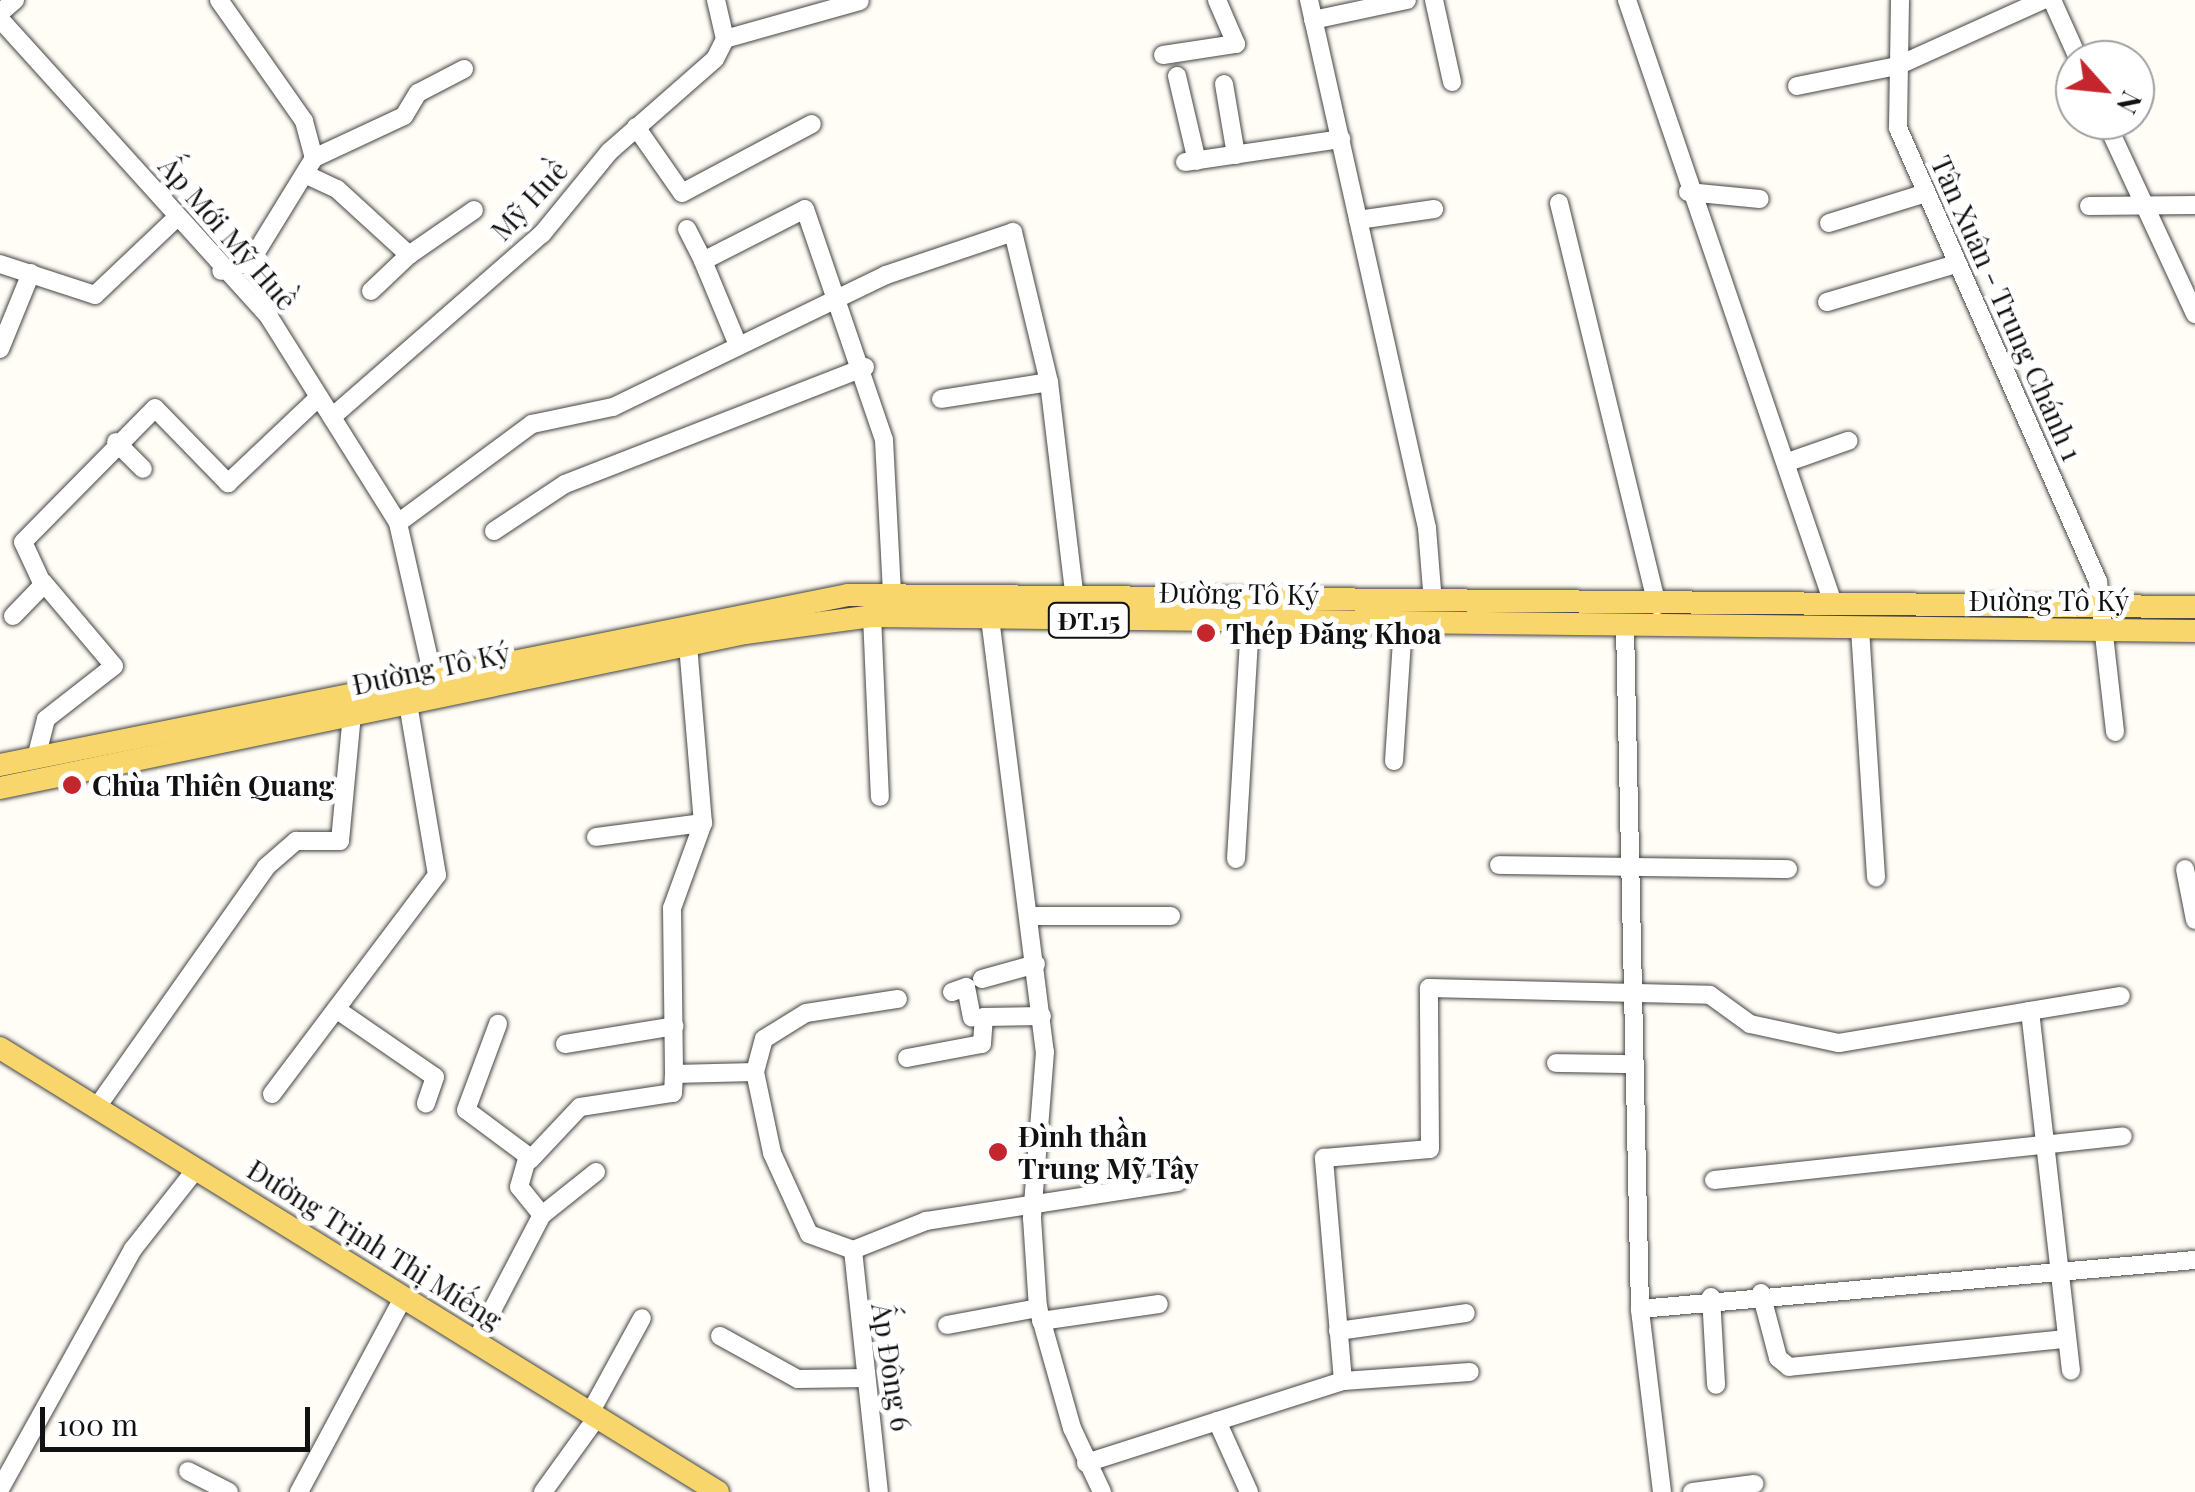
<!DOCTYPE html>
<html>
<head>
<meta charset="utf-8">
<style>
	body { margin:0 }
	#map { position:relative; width:2195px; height:1492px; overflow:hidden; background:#fffdf5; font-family:"Playfair Display",serif }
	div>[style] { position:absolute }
	.roads { filter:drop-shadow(0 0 2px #444) drop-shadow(0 0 2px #444) }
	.minor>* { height:18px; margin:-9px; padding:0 9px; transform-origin:9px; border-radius:9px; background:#fff }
	.major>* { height:22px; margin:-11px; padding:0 11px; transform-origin:11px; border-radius:11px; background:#f9d66b }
	.dots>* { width:28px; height:28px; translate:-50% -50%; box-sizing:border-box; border:5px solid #fff; border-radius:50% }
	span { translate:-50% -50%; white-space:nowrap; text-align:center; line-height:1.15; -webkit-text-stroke:10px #fff; paint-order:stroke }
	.shield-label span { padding:2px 8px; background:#fff; border:2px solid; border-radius:8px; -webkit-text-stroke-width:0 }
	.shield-label { font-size:25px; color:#111; font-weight:700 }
	.street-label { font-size:28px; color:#111 }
	.poi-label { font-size:28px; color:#111; font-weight:700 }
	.left { translate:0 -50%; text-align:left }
	.north { position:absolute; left:2055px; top:40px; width:100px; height:100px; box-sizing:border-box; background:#fff; border:2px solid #a0a0a0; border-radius:50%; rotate:117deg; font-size:28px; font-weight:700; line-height:40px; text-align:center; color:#111 }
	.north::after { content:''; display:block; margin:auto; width:35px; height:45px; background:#c4262e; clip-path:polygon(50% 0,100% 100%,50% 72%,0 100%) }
	.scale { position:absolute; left:40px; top:1407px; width:270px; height:45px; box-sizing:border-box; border:5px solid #111; border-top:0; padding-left:12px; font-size:30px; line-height:35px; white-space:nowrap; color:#111; -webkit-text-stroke:8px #fff; paint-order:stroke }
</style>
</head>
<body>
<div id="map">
	<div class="roads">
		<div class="minor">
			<i style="left:219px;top:0;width:148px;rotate:54.9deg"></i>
			<i style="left:304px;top:121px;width:38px;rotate:75deg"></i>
			<i style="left:314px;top:158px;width:122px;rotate:121.6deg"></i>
			<i style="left:250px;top:262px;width:30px;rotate:163deg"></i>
			<i style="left:1309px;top:0;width:541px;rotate:77.4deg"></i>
			<i style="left:1427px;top:528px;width:74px;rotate:85.4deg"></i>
			<i style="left:1434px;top:0;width:84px;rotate:77.6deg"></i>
			<i style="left:1627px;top:0;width:640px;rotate:71.14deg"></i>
			<i style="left:1900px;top:0;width:128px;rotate:90.9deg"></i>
			<i style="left:1898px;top:128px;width:496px;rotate:66.2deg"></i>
			<i style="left:2098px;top:582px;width:151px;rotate:83.5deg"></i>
			<i style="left:2052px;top:0;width:66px;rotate:65.8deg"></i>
			<i style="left:0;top:13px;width:20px;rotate:-41deg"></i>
			<i style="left:0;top:19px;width:401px;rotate:47.9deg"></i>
			<i style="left:269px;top:317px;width:243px;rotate:57.9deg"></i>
			<i style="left:398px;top:523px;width:158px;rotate:77.2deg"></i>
			<i style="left:1313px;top:20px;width:96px;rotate:-12deg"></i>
			<i style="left:725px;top:39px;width:140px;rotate:-15.7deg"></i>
			<i style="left:1163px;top:55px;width:74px;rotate:-8.6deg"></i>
			<i style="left:1236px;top:44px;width:48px;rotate:-113.4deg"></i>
			<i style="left:1177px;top:76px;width:87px;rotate:76.8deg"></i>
			<i style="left:1224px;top:84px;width:72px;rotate:80.4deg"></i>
			<i style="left:1797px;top:86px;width:102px;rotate:-11.3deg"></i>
			<i style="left:1897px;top:66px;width:160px;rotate:-24.3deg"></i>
			<i style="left:2105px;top:120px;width:214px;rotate:65.1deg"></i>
			<i style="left:636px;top:127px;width:80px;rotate:55.1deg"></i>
			<i style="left:682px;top:193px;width:147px;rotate:-28deg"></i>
			<i style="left:314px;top:158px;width:99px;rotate:-25deg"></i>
			<i style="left:404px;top:116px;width:27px;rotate:-59deg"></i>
			<i style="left:418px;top:93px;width:52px;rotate:-27.6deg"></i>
			<i style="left:1185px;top:162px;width:158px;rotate:-8.4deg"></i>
			<i style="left:309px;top:176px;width:31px;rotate:25deg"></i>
			<i style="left:337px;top:189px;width:98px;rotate:42.5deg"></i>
			<i style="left:409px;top:255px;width:79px;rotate:-34.7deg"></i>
			<i style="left:1688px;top:192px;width:72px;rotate:5.6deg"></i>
			<i style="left:1559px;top:203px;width:414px;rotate:76.3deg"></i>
			<i style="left:2089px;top:206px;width:106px;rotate:-0.5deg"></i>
			<i style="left:1358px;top:220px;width:77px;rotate:-8.2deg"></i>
			<i style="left:1829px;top:223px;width:102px;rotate:-17.2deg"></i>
			<i style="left:687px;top:229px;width:36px;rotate:63deg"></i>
			<i style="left:0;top:264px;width:100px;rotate:18.1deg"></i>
			<i style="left:95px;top:295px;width:112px;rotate:-43.5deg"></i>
			<i style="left:371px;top:291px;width:52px;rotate:-43.5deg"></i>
			<i style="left:1827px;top:302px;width:134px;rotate:-16.4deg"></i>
			<i style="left:738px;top:345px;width:91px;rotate:-112.6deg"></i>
			<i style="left:703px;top:261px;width:114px;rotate:-27deg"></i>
			<i style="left:805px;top:209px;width:244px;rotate:71.1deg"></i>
			<i style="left:884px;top:440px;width:154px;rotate:87deg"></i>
			<i style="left:0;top:349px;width:82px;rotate:-67.8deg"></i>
			<i style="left:941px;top:399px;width:109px;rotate:-8.9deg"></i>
			<i style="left:332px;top:417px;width:279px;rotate:-41.1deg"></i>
			<i style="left:542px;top:234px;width:106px;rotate:-50.7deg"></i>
			<i style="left:609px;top:152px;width:141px;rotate:-41.3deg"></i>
			<i style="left:715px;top:59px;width:22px;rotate:-63deg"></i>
			<i style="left:725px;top:39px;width:40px;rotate:-103deg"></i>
			<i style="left:116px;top:442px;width:38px;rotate:45deg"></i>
			<i style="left:1788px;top:462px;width:64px;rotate:-19.3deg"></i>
			<i style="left:398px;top:523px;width:167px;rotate:-36.5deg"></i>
			<i style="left:532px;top:424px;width:83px;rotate:-11.9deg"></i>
			<i style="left:613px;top:407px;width:303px;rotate:-25.8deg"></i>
			<i style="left:886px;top:275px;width:134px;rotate:-18.7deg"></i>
			<i style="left:1013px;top:232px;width:154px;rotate:76.5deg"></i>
			<i style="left:1049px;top:382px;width:228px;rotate:83.2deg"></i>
			<i style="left:494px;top:531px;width:85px;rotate:-33.5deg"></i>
			<i style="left:565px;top:484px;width:322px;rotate:-21.3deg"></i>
			<i style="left:13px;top:616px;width:43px;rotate:-45.9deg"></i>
			<i style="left:43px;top:585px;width:47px;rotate:-114.9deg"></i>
			<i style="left:23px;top:542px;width:188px;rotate:-45.4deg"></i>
			<i style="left:155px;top:408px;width:105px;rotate:45.8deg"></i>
			<i style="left:228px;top:483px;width:125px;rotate:-43.4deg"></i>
			<i style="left:872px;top:616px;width:181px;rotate:87.5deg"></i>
			<i style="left:990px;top:618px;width:437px;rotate:82.8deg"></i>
			<i style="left:1045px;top:1052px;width:167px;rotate:94.5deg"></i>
			<i style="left:1032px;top:1218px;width:90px;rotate:86.2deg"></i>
			<i style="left:1038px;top:1308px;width:125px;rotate:74.2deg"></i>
			<i style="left:1072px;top:1428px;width:71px;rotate:64.9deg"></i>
			<i style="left:1625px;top:627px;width:682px;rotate:88.74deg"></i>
			<i style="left:1860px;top:629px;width:249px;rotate:86.3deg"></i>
			<i style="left:688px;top:645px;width:179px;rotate:85.2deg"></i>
			<i style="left:703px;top:823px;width:90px;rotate:110deg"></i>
			<i style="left:672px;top:908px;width:166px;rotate:89.3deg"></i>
			<i style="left:674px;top:1074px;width:81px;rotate:-1.4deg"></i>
			<i style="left:755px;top:1072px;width:83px;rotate:78.1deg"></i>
			<i style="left:772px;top:1153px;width:89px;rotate:65.4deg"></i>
			<i style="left:809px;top:1234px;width:47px;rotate:20deg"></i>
			<i style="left:36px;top:758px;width:40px;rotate:-75.6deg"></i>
			<i style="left:46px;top:719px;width:86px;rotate:-37.9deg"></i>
			<i style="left:114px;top:666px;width:110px;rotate:-130.2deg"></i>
			<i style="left:1394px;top:761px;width:136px;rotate:-86.2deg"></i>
			<i style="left:596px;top:837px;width:108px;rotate:-7.5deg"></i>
			<i style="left:1236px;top:859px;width:235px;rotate:-86.6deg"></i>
			<i style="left:1499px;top:865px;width:289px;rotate:0.8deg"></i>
			<i style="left:2185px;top:869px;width:52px;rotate:78.9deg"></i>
			<i style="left:1031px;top:916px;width:140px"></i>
			<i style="left:982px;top:979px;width:56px;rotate:-15.5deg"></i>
			<i style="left:952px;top:992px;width:15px;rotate:-20deg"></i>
			<i style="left:966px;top:987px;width:31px;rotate:79deg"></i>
			<i style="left:336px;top:1009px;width:120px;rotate:34.5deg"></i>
			<i style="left:435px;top:1077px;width:28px;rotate:109deg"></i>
			<i style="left:2030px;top:1011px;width:92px;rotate:-9.4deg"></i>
			<i style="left:565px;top:1044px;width:111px;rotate:-9.3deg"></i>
			<i style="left:907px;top:1058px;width:76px;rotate:-10.6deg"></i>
			<i style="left:982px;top:1044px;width:27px;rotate:-86deg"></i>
			<i style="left:984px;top:1017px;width:58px;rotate:-1deg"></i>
			<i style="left:1556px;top:1063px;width:73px;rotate:0.8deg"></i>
			<i style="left:755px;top:1072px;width:34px;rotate:-75deg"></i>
			<i style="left:764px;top:1039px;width:49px;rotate:-31.8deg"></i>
			<i style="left:806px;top:1013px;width:93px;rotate:-8.7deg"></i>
			<i style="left:272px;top:1094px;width:274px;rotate:-53deg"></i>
			<i style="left:437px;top:875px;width:173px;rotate:-99.6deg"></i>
			<i style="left:97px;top:1107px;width:294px;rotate:-54.8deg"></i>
			<i style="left:266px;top:867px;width:40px;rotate:-41deg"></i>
			<i style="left:296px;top:841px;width:44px"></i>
			<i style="left:340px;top:841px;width:127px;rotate:-84.6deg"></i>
			<i style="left:530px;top:1160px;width:73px;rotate:-46.7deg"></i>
			<i style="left:580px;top:1107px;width:94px;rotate:-8.6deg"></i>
			<i style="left:673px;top:1093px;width:19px;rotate:-87deg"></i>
			<i style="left:1714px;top:1180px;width:411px;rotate:-6.1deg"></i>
			<i style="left:542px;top:1215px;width:69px;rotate:-38.5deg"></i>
			<i style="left:853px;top:1250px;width:79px;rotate:-21.7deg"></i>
			<i style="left:926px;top:1221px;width:255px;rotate:-8.8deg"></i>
			<i style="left:853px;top:1250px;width:243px;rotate:83.9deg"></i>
			<i style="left:1761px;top:1293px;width:67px;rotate:75.3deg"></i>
			<i style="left:1778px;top:1358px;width:14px;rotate:39deg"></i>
			<i style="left:1789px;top:1367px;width:279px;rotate:-5.8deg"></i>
			<i style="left:1711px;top:1297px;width:88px;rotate:86.7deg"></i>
			<i style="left:1041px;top:1321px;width:119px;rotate:-8.2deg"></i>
			<i style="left:947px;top:1325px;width:93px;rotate:-10.6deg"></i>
			<i style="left:1338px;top:1331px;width:129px;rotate:-8deg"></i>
			<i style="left:720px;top:1336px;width:89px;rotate:28.9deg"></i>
			<i style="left:798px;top:1379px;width:68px;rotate:-0.8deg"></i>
			<i style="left:476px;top:1341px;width:142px;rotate:-62.4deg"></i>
			<i style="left:542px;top:1215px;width:36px;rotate:-129deg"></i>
			<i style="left:519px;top:1187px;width:32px;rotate:-74deg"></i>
			<i style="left:528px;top:1156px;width:77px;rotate:-143.4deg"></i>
			<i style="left:466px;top:1110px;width:92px;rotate:-69.6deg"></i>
			<i style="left:1343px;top:1381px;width:127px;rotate:-4.1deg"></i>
			<i style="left:590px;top:1413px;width:108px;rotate:-61.3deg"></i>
			<i style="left:1217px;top:1421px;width:78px;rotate:65.7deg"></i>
			<i style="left:1086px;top:1463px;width:270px;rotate:-17.7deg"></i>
			<i style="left:1343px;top:1381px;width:224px;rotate:-94.9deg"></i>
			<i style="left:1324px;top:1158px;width:106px;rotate:-4.9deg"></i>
			<i style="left:1430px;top:1149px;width:161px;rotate:-90.4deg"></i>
			<i style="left:1429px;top:988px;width:281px;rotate:1.4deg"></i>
			<i style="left:1710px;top:995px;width:49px;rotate:35.9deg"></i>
			<i style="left:1750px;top:1024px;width:91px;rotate:12.1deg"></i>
			<i style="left:1839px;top:1043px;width:194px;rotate:-9.5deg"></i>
			<i style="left:2030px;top:1011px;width:362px;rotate:83.5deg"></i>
			<i style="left:188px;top:1471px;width:46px;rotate:27.1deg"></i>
			<i style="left:0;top:1489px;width:274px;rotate:-61deg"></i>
			<i style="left:133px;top:1249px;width:103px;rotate:-51.7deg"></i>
			<i style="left:299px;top:1492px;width:222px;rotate:-61.8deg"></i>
			<i style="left:543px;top:1492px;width:92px;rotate:-54.2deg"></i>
			<i style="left:1662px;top:1492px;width:184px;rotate:-96.9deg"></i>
			<i style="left:1640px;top:1309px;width:557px;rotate:-5.05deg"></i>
			<i style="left:1692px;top:1492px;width:63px;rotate:-7.4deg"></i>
		</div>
		<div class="major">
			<i style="left:0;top:765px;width:865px;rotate:-11.34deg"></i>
			<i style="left:848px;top:595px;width:1347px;rotate:0.51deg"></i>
			<i style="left:0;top:788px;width:761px;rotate:-11.75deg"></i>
			<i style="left:745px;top:633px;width:128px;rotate:-7.6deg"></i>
			<i style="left:872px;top:616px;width:1323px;rotate:0.65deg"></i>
			<i style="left:0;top:1048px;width:844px;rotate:31.73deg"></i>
		</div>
	</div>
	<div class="dots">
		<i style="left:1206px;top:633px;background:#c4262e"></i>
		<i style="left:72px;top:785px;background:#c4262e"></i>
		<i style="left:998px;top:1152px;background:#c4262e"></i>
	</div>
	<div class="shield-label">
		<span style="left:1089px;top:620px">ĐT.15</span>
	</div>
	<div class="street-label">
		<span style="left:529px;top:200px;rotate:-47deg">Mỹ Huề</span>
		<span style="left:228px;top:233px;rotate:49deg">Ấp Mới Mỹ Huề</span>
		<span style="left:2007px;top:308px;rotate:66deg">Tân Xuân - Trung Chánh 1</span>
		<span style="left:1239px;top:593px;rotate:1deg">Đường Tô Ký</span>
		<span style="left:2049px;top:600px">Đường Tô Ký</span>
		<span style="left:431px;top:668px;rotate:-12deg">Đường Tô Ký</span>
		<span style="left:375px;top:1244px;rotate:32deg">Đường Trịnh Thị Miếng</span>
		<span style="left:892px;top:1367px;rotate:81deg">Ấp Đông 6</span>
	</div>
	<div class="poi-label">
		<span class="left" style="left:1226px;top:633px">Thép Đăng Khoa</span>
		<span class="left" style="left:92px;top:785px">Chùa Thiên Quang</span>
		<span class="left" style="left:1018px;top:1152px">Đình thần<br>Trung Mỹ Tây</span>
	</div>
	<div class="north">N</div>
	<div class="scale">100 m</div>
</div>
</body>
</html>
